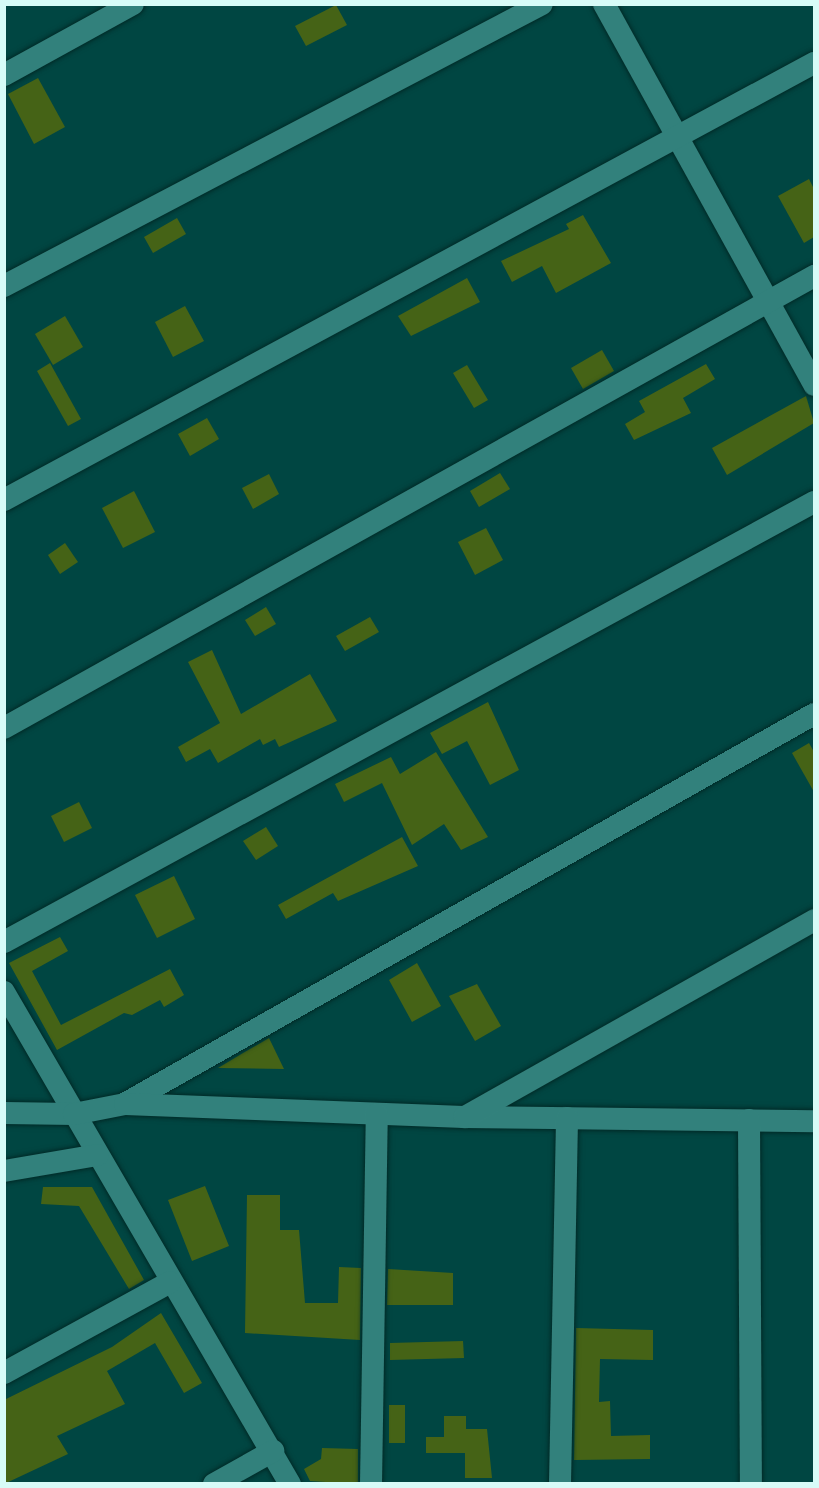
<!DOCTYPE html>
<html>
<head>
<meta charset="utf-8">
<style>
	body { margin:0 }
	#map { position:relative; width:819px; height:1488px; overflow:hidden; background:#004642; font-family:Figtree,sans-serif }
	div>[style] { position:absolute }
	.building>* { inset:0; background:#456316 }
	.roads { filter:drop-shadow(0 0 2px #002a27) drop-shadow(0 0 2px #002a27) }
	.minor>* { height:22px; margin:-11px; padding:0 11px; transform-origin:11px; border-radius:11px; background:#32817c }
	span { translate:-50% -50%; white-space:nowrap; text-align:center; line-height:1.15; -webkit-text-stroke:5px #004642; paint-order:stroke }
	.frame { position:absolute; inset:0; border:6px solid #d7fcf8; pointer-events:none }
</style>
</head>
<body>
<div id="map">
	<div class="building">
		<i style="clip-path:polygon(336px 5px,347px 25px,306px 46px,295px 26px)"></i>
		<i style="clip-path:polygon(38px 78px,65px 127px,34px 144px,8px 94px)"></i>
		<i style="clip-path:polygon(809px 179px,814px 189px,814px 237px,804px 243px,778px 196px)"></i>
		<i style="clip-path:polygon(583px 215px,611px 263px,556px 293px,542px 266px,512px 282px,501px 261px,569px 229px,566px 224px)"></i>
		<i style="clip-path:polygon(177px 218px,186px 234px,153px 253px,144px 237px)"></i>
		<i style="clip-path:polygon(467px 278px,480px 302px,411px 336px,398px 316px)"></i>
		<i style="clip-path:polygon(185px 306px,204px 341px,173px 357px,155px 322px)"></i>
		<i style="clip-path:polygon(65px 316px,83px 347px,53px 365px,35px 334px)"></i>
		<i style="clip-path:polygon(602px 350px,614px 371px,583px 389px,571px 368px)"></i>
		<i style="clip-path:polygon(50px 363px,81px 419px,68px 426px,37px 371px)"></i>
		<i style="clip-path:polygon(706px 364px,715px 379px,683px 398px,691px 413px,634px 440px,625px 424px,645px 412px,639px 401px)"></i>
		<i style="clip-path:polygon(467px 365px,488px 400px,474px 408px,453px 373px)"></i>
		<i style="clip-path:polygon(806px 396px,814px 423px,727px 475px,712px 448px)"></i>
		<i style="clip-path:polygon(207px 418px,219px 439px,190px 456px,178px 434px)"></i>
		<i style="clip-path:polygon(500px 473px,510px 489px,479px 507px,470px 491px)"></i>
		<i style="clip-path:polygon(269px 474px,279px 494px,253px 509px,242px 488px)"></i>
		<i style="clip-path:polygon(134px 491px,155px 532px,123px 548px,102px 508px)"></i>
		<i style="clip-path:polygon(486px 528px,503px 560px,475px 575px,458px 542px)"></i>
		<i style="clip-path:polygon(65px 543px,78px 562px,60px 574px,48px 555px)"></i>
		<i style="clip-path:polygon(266px 607px,276px 624px,255px 636px,245px 620px)"></i>
		<i style="clip-path:polygon(370px 617px,379px 632px,345px 651px,336px 636px)"></i>
		<i style="clip-path:polygon(212px 650px,241px 714px,310px 674px,337px 721px,279px 747px,275px 739px,263px 745px,260px 739px,218px 763px,210px 749px,186px 762px,178px 747px,220px 723px,188px 662px)"></i>
		<i style="clip-path:polygon(488px 702px,519px 770px,490px 785px,467px 741px,442px 754px,430px 733px)"></i>
		<i style="clip-path:polygon(809px 743px,814px 752px,814px 792px,792px 753px)"></i>
		<i style="clip-path:polygon(436px 752px,488px 837px,461px 850px,444px 824px,412px 845px,382px 783px,344px 802px,335px 784px,391px 757px,400px 774px)"></i>
		<i style="clip-path:polygon(79px 802px,92px 828px,64px 842px,51px 816px)"></i>
		<i style="clip-path:polygon(266px 827px,278px 846px,256px 860px,243px 841px)"></i>
		<i style="clip-path:polygon(402px 837px,418px 866px,338px 901px,333px 893px,286px 919px,278px 905px)"></i>
		<i style="clip-path:polygon(174px 876px,195px 919px,157px 938px,135px 895px)"></i>
		<i style="clip-path:polygon(60px 937px,68px 951px,32px 971px,61px 1025px,170px 969px,184px 995px,164px 1007px,160px 1000px,132px 1015px,124px 1013px,57px 1050px,9px 963px)"></i>
		<i style="clip-path:polygon(417px 963px,441px 1006px,412px 1022px,389px 980px)"></i>
		<i style="clip-path:polygon(477px 984px,501px 1026px,475px 1041px,449px 996px)"></i>
		<i style="clip-path:polygon(269px 1038px,284px 1069px,218px 1068px,243px 1053px)"></i>
		<i style="clip-path:polygon(205px 1186px,229px 1246px,192px 1261px,168px 1200px)"></i>
		<i style="clip-path:polygon(43px 1187px,92px 1187px,144px 1280px,129px 1289px,79px 1206px,41px 1204px)"></i>
		<i style="clip-path:polygon(247px 1195px,280px 1195px,280px 1230px,299px 1230px,305px 1303px,338px 1303px,339px 1267px,361px 1268px,360px 1340px,245px 1333px)"></i>
		<i style="clip-path:polygon(388px 1269px,453px 1273px,453px 1305px,387px 1305px)"></i>
		<i style="clip-path:polygon(161px 1313px,202px 1383px,184px 1393px,155px 1343px,107px 1371px,125px 1404px,57px 1436px,68px 1454px,4px 1484px,4px 1400px,112px 1347px)"></i>
		<i style="clip-path:polygon(576px 1328px,653px 1330px,653px 1360px,600px 1359px,599px 1402px,610px 1401px,611px 1436px,650px 1435px,650px 1459px,574px 1460px)"></i>
		<i style="clip-path:polygon(463px 1341px,464px 1358px,390px 1360px,390px 1343px)"></i>
		<i style="clip-path:polygon(389px 1405px,405px 1405px,405px 1443px,389px 1443px)"></i>
		<i style="clip-path:polygon(444px 1416px,466px 1416px,466px 1429px,487px 1429px,492px 1478px,465px 1478px,465px 1453px,426px 1453px,426px 1437px,444px 1437px)"></i>
		<i style="clip-path:polygon(322px 1448px,358px 1449px,358px 1484px,310px 1481px,304px 1469px,321px 1459px)"></i>
	</div>
	<div class="roads">
		<div class="minor">
			<i style="left:604px;top:4px;width:435px;rotate:61.1deg"></i>
			<i style="left:4px;top:75px;width:147px;rotate:-28.8deg"></i>
			<i style="left:4px;top:286px;width:607px;rotate:-27.66deg"></i>
			<i style="left:4px;top:500px;width:920px;rotate:-28.35deg"></i>
			<i style="left:4px;top:728px;width:928px;rotate:-29.16deg"></i>
			<i style="left:4px;top:942px;width:922px;rotate:-28.51deg"></i>
			<i style="left:4px;top:992px;width:569px;rotate:59.83deg"></i>
			<i style="left:126px;top:1103px;width:790px;rotate:-29.48deg"></i>
			<i style="left:4px;top:1113px;width:70px;rotate:0.8deg"></i>
			<i style="left:74px;top:1114px;width:52px;rotate:-11.1deg"></i>
			<i style="left:125px;top:1104px;width:339px;rotate:2.2deg"></i>
			<i style="left:464px;top:1117px;width:350px;rotate:0.7deg"></i>
			<i style="left:465px;top:1117px;width:401px;rotate:-29.4deg"></i>
			<i style="left:749px;top:1120px;width:364px;rotate:89.7deg"></i>
			<i style="left:4px;top:1171px;width:95px;rotate:-9.7deg"></i>
			<i style="left:4px;top:1373px;width:189px;rotate:-28.7deg"></i>
			<i style="left:214px;top:1484px;width:68px;rotate:-29.2deg"></i>
			<i style="left:371px;top:1484px;width:370px;rotate:-89.1deg"></i>
			<i style="left:560px;top:1484px;width:366px;rotate:-88.9deg"></i>
		</div>
	</div>
	<div class="frame"></div>
</div>
</body>
</html>
